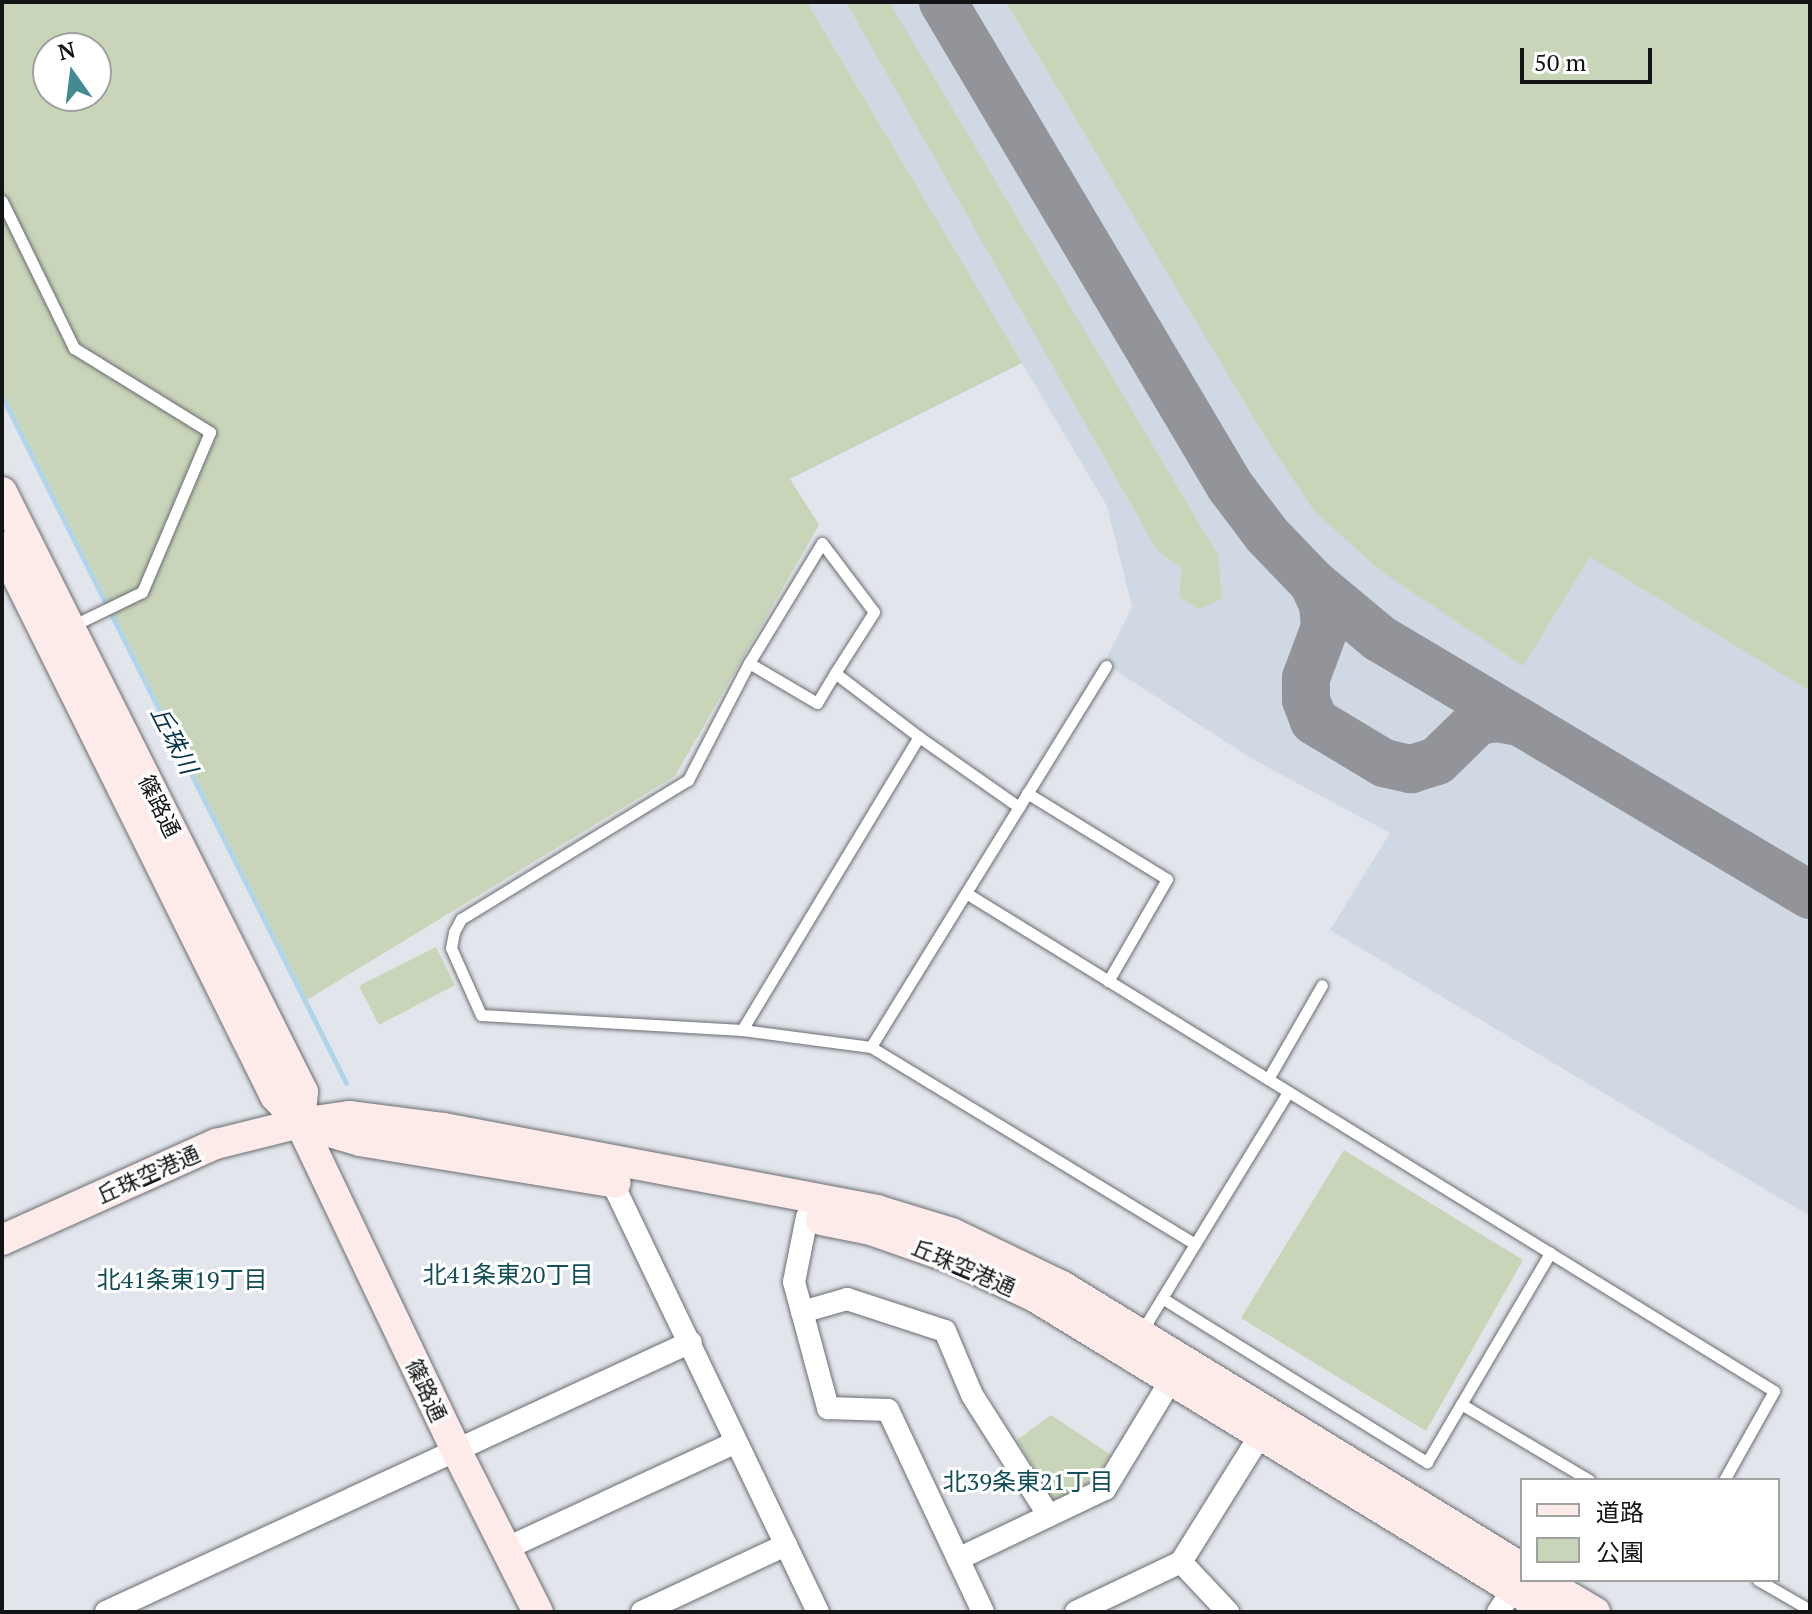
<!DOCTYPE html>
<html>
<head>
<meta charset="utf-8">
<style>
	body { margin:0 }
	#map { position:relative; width:1812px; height:1614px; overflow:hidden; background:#e2e5eb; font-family:"PT Serif","Noto Sans JP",serif }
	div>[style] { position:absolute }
	.built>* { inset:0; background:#d0d8e3 }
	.green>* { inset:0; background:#c9d5b8 }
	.stream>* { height:5px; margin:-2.5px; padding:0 2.5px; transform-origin:2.5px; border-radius:2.5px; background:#b2d4e9 }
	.taxiway>* { height:48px; margin:-24px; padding:0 24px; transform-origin:24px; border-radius:24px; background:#929499 }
	.roads { filter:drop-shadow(0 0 2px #6a6d72) drop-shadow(0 0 2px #6a6d72) }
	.lane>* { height:11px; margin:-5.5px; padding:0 5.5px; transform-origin:5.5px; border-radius:5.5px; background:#fff }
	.street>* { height:22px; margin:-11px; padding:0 11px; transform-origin:11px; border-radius:11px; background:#fff }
	.secondary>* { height:30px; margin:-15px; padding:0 15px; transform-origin:15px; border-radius:15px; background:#fdebea }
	span { translate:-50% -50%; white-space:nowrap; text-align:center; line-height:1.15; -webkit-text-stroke:6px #fff; paint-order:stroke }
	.street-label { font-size:22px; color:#121314 }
	.water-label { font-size:24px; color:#04344a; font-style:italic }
	.neighbourhood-label { font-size:24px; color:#114e55 }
	.frame { position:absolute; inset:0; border:4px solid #121314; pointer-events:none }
	.legend { position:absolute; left:1520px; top:1478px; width:260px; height:104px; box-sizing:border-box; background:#fff; border:2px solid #a0a1a1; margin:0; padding:10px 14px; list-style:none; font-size:24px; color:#121314 }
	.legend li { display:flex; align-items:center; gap:16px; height:40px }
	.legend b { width:40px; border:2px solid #a0a1a1 }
	.north { position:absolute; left:32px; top:32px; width:80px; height:80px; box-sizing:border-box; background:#fff; border:2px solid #a0a1a1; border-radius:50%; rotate:346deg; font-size:22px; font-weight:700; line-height:32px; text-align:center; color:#121314 }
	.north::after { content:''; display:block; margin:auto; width:28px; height:36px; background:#438a93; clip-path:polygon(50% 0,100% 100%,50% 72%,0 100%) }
	.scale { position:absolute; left:1520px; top:48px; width:132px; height:36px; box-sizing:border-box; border:4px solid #121314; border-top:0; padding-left:10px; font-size:24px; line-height:28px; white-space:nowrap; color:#121314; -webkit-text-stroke:6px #fff; paint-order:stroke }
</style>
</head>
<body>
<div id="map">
	<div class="built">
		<i style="clip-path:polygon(807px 2px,1810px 2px,1810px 1216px,1330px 930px,1390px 833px,1254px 760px,1104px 663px,1132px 607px,1107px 506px)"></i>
	</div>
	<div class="green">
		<i style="clip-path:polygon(evenodd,2px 2px,807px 2px,1022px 363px,790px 479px,819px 525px,675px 776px,305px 1001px,2px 396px,2px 2px,48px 48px,96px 48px,96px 96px,48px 96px,48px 48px)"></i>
		<i style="clip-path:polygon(846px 2px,889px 2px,1218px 555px,1222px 599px,1198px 609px,1179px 597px,1182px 568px,1157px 550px)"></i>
		<i style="clip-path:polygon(1006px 2px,1810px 2px,1810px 691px,1590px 557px,1523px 666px,1382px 572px,1315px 512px,1267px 440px)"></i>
		<i style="clip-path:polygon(436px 947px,455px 985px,379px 1025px,359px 986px)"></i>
		<i style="clip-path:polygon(1344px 1150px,1523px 1260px,1426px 1431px,1241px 1318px)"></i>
		<i style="clip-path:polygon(1051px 1415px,1111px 1455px,1094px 1482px,1059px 1500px,1051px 1497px,1017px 1440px)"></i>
	</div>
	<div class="stream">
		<i style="left:2px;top:396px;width:768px;rotate:63.4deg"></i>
	</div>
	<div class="taxiway">
		<i style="left:943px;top:2px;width:563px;rotate:59.33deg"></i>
		<i style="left:1230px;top:486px;width:61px;rotate:52.9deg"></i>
		<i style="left:1267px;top:535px;width:66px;rotate:46.2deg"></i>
		<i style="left:1313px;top:583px;width:86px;rotate:39.8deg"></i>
		<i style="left:1379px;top:638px;width:502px;rotate:30.81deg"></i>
		<i style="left:1313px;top:583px;width:23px;rotate:65deg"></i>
		<i style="left:1323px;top:604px;width:23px;rotate:85deg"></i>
		<i style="left:1325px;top:627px;width:54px;rotate:110.4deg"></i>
		<i style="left:1306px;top:678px;width:22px;rotate:90deg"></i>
		<i style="left:1306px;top:700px;width:22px;rotate:69deg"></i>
		<i style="left:1314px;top:721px;width:82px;rotate:31deg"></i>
		<i style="left:1384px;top:763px;width:28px;rotate:13deg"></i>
		<i style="left:1411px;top:769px;width:27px;rotate:-17deg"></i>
		<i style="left:1437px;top:761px;width:57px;rotate:-44.3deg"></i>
		<i style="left:1478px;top:721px;width:19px;rotate:-9deg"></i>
		<i style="left:1497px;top:718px;width:23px;rotate:10deg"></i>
	</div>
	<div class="roads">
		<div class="lane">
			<i style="left:2px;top:201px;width:164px;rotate:63.9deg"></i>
			<i style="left:74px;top:348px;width:160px;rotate:31.7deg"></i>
			<i style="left:210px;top:432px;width:174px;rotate:113deg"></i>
			<i style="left:142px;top:592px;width:78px;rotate:154.1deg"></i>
			<i style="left:749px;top:663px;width:79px;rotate:30.5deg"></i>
			<i style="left:817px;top:703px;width:35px;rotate:-59deg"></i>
			<i style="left:835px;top:673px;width:106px;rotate:37.3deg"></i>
			<i style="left:1106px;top:666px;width:448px;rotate:121.7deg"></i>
			<i style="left:871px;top:1047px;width:379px;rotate:31.3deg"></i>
			<i style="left:1195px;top:1244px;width:105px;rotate:121.4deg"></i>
			<i style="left:1027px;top:793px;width:164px;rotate:31.6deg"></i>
			<i style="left:1167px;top:879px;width:118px;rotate:120deg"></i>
			<i style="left:966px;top:893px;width:949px;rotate:31.65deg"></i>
			<i style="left:1774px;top:1391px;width:102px;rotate:119.3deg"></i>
			<i style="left:742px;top:1030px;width:261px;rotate:-176.7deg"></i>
			<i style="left:481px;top:1015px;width:73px;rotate:-114.1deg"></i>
			<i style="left:451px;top:948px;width:16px;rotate:-79deg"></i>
			<i style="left:454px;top:932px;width:15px;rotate:-62deg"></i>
			<i style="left:461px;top:919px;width:266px;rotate:-31.5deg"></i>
			<i style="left:688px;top:780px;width:132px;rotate:-62.5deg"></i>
			<i style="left:749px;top:663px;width:140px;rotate:-58.7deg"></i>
			<i style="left:822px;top:543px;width:86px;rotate:53deg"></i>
			<i style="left:874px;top:612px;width:72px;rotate:122.6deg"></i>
			<i style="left:871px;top:1047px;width:130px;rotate:-172.5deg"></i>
			<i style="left:742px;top:1030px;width:342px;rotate:-58.9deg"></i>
			<i style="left:919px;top:737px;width:122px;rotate:35deg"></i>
			<i style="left:1268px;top:1079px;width:108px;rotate:-60.1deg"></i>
			<i style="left:1195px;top:1244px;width:178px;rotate:-58.5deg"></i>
			<i style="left:1162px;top:1298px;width:312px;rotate:31.8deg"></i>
			<i style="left:1427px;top:1462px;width:243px;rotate:-59.5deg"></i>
			<i style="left:1461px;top:1404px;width:149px;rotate:30.7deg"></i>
			<i style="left:1758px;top:1580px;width:60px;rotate:30deg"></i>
		</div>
		<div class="street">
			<i style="left:615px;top:1172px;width:10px;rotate:107deg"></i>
			<i style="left:612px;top:1182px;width:477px;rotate:64.4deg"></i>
			<i style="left:807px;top:1217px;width:66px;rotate:101.3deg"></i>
			<i style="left:794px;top:1282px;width:131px;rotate:74.9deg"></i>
			<i style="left:828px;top:1408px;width:60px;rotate:1.9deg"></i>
			<i style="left:888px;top:1410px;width:223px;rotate:64.8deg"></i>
			<i style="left:802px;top:1312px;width:47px;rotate:-16.1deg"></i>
			<i style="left:847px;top:1299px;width:103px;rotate:18.1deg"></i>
			<i style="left:945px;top:1331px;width:69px;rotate:67.1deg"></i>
			<i style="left:972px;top:1395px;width:143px;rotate:57.5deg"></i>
			<i style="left:507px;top:1548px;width:252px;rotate:-24.8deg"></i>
			<i style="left:958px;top:1559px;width:163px;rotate:-25.5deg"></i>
			<i style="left:1105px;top:1489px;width:127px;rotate:-58.8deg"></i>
			<i style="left:1181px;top:1562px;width:69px;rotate:46.8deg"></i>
			<i style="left:106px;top:1612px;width:644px;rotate:-24.78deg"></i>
			<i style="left:642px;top:1612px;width:159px;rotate:-25deg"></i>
			<i style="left:1076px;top:1612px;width:116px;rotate:-25.5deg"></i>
			<i style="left:1181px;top:1562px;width:151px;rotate:-58deg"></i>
			<i style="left:1498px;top:1612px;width:43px;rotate:-56.3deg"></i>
		</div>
		<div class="secondary">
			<i style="left:2px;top:492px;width:671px;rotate:63.36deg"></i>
			<i style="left:303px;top:1092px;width:31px;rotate:96deg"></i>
			<i style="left:2px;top:546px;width:614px;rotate:63.6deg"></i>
			<i style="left:275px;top:1096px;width:37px;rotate:47deg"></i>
			<i style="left:300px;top:1123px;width:362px;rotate:64.5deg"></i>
			<i style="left:456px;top:1450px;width:182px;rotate:63.2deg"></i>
			<i style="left:309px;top:1126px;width:53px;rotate:16.4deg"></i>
			<i style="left:360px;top:1141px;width:259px;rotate:9.3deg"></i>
			<i style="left:821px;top:1220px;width:51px;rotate:11.3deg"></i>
			<i style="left:871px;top:1230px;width:90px;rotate:19.4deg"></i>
			<i style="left:956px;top:1260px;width:87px;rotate:25.1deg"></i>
			<i style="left:1035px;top:1297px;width:604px;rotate:31.45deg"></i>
			<i style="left:2px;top:1240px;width:235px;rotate:-24.2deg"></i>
			<i style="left:216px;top:1144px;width:87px;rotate:-14deg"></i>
			<i style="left:300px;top:1123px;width:49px;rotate:-8.1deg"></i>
			<i style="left:349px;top:1116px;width:96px;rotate:7.2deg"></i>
			<i style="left:444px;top:1128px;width:441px;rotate:10.7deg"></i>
			<i style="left:877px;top:1210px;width:78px;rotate:17deg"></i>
			<i style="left:952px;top:1233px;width:122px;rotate:25.7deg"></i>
			<i style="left:1062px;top:1286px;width:540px;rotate:31.51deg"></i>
			<i style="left:1541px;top:1580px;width:63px;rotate:30.7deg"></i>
		</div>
	</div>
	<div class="street-label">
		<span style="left:160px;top:806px;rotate:64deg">篠路通</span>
		<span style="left:148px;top:1174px;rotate:-24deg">丘珠空港通</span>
		<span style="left:964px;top:1267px;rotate:23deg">丘珠空港通</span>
		<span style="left:427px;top:1390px;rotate:65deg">篠路通</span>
	</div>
	<div class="water-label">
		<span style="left:174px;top:740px;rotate:63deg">丘珠川</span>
	</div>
	<div class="neighbourhood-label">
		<span style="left:508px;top:1275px">北41条東20丁目</span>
		<span style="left:182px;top:1280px">北41条東19丁目</span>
		<span style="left:1028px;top:1482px">北39条東21丁目</span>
	</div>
	<div class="frame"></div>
	<ul class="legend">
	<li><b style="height:10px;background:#fdebea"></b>道路</li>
	<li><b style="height:22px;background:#c9d5b8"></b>公園</li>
	</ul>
	<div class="north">N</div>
	<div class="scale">50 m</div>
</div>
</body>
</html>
